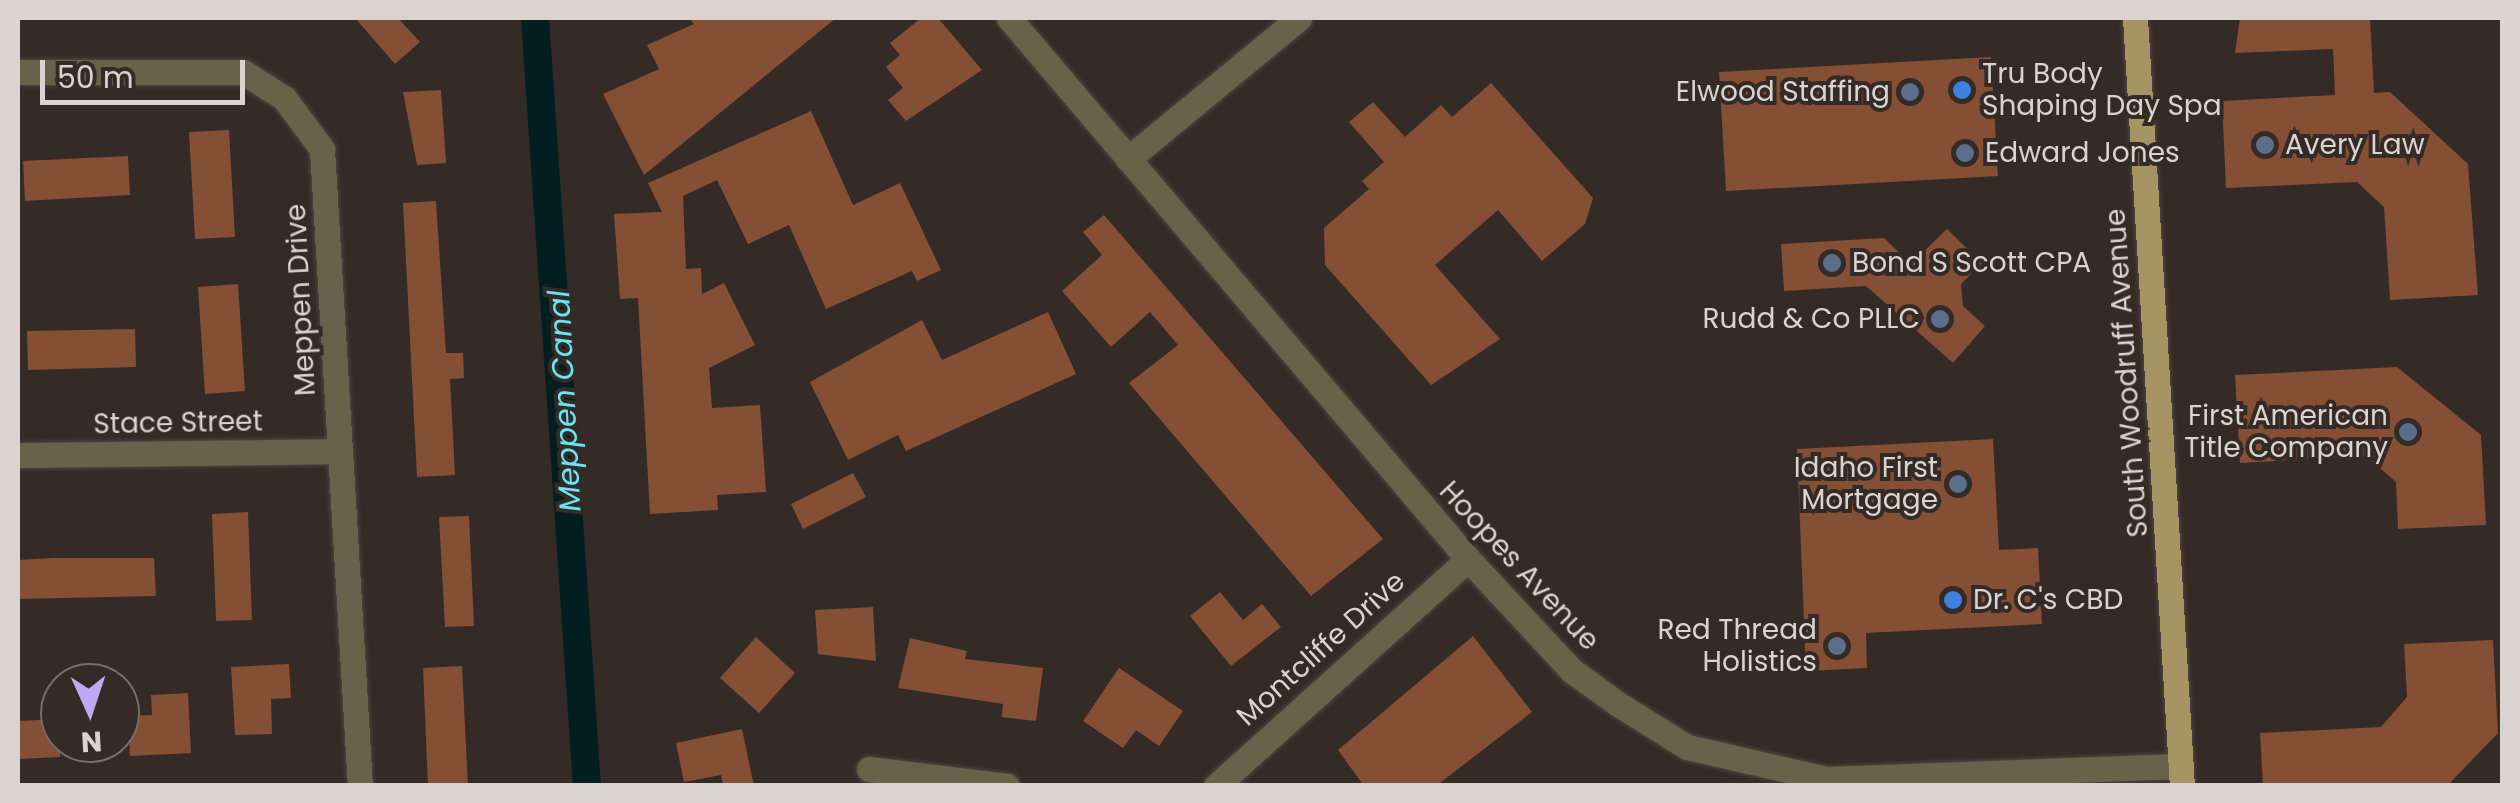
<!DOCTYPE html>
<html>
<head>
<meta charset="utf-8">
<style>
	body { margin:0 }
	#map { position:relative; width:2520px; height:803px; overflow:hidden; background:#342a26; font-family:Poppins,sans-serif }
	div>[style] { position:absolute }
	.canal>* { height:28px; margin:-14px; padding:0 14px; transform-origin:14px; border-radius:14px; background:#031e21 }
	.building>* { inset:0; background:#844f35 }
	.roads { filter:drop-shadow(0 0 2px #4f4541) drop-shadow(0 0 2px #4f4541) }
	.minor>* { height:25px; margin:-12.5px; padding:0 12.5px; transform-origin:12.5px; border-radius:12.5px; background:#6a614a }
	.major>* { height:25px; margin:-12.5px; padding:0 12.5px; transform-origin:12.5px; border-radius:12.5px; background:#a79463 }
	.dots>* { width:28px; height:28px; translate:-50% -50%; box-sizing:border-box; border:5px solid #342a26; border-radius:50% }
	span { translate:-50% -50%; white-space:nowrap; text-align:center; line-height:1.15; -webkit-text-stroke:8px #342a26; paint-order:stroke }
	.poi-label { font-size:28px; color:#dad3d0 }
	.left { translate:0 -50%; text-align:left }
	.right { translate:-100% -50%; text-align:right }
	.street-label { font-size:28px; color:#dad3d0 }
	.water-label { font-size:30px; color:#69e6f5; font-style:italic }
	.frame { position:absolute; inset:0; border:20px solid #dad3d0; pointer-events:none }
	.north { position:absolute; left:40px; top:663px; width:100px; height:100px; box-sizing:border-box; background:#342a26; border:2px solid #766e6a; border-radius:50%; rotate:177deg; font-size:28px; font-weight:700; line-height:40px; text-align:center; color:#dad3d0 }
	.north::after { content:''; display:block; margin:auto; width:35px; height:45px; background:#c1a8f3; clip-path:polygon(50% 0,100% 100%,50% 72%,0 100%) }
	.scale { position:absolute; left:40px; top:60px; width:205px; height:45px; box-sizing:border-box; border:5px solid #dad3d0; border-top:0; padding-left:12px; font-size:30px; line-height:35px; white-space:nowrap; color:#dad3d0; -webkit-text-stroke:8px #342a26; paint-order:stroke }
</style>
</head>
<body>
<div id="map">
	<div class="canal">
		<i style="left:535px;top:18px;width:770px;rotate:86.13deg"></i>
	</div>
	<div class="building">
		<i style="clip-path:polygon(355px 18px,398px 18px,420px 42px,395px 64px)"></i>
		<i style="clip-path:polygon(689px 18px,836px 18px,644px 175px,603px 94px,659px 69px,647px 45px,694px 24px)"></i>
		<i style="clip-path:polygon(921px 18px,938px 18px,982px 70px,906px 121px,888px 100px,903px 88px,886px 67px,900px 55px,890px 43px)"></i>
		<i style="clip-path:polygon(2240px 18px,2370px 18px,2374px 93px,2390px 92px,2468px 164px,2478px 295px,2390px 300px,2384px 207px,2357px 182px,2226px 188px,2222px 101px,2335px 95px,2333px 49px,2235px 53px)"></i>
		<i style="clip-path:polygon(1991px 57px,1998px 176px,1726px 191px,1719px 72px)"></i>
		<i style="clip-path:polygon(1491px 83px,1593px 198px,1585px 224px,1542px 261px,1498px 210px,1435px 265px,1500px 339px,1431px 385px,1325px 265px,1324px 228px,1369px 189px,1362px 181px,1384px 162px,1349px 122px,1373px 102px,1405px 137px,1441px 105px,1452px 117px)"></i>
		<i style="clip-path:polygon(441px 90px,446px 163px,417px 165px,403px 92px)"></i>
		<i style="clip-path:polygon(811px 111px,853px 205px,900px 183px,941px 270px,917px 281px,912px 271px,826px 309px,789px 225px,748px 244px,717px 180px,683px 196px,686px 269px,701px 268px,702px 294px,724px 283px,755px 345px,709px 368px,712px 408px,760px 405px,766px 492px,717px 495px,718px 510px,650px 514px,638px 298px,620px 299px,614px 214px,662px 212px,648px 183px)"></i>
		<i style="clip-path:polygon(229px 130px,235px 237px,195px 239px,189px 132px)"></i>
		<i style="clip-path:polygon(128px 156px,130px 195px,25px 201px,23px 161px)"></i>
		<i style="clip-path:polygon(436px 201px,446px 353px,463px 353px,464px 378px,450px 379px,455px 475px,417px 477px,403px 203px)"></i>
		<i style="clip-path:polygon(1104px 215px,1383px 539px,1311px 596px,1129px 383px,1178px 345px,1150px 312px,1111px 347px,1062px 291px,1102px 255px,1083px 232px)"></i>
		<i style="clip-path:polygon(1947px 229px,1982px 263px,1961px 284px,1963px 306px,1985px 326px,1953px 363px,1866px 286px,1784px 291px,1781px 244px,1884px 238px,1911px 264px)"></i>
		<i style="clip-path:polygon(238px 284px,245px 391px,205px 394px,198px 287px)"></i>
		<i style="clip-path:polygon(1048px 312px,1076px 374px,906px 451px,898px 435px,848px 460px,810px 382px,922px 320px,942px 360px)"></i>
		<i style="clip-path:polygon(135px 329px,136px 367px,28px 370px,27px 331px)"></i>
		<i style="clip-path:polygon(2397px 367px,2481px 435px,2486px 525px,2398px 529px,2396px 482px,2366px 456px,2240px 463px,2235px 375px)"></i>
		<i style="clip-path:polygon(1993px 439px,1999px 550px,2038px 548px,2042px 624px,1866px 633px,1867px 668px,1806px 671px,1797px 449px)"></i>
		<i style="clip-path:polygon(853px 473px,866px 497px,803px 529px,791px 504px)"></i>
		<i style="clip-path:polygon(248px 512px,252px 620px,216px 621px,212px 514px)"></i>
		<i style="clip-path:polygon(469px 516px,474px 626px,445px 627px,439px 517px)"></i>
		<i style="clip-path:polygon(53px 558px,154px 558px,156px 596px,18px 599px,18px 560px)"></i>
		<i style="clip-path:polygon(1220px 592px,1243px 620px,1262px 604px,1281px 627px,1231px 666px,1190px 616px)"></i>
		<i style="clip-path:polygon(873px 607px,876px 661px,818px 654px,815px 610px)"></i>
		<i style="clip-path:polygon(1473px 636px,1532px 712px,1436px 786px,1364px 786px,1338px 750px)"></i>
		<i style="clip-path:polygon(756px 637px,795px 673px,759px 713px,720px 678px)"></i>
		<i style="clip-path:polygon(910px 638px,967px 651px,965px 659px,1043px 668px,1036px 721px,1002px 717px,1003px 704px,898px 688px)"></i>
		<i style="clip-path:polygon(2493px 640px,2498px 733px,2447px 786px,2263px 786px,2260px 733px,2381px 727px,2407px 697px,2404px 644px)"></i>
		<i style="clip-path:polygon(289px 664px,291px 698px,271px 699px,272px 734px,235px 735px,231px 667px)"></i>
		<i style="clip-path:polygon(462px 666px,468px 786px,428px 786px,423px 668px)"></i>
		<i style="clip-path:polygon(1119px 668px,1183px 711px,1159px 746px,1136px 730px,1123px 748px,1083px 721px)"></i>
		<i style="clip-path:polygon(188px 693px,191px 753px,130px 756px,128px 716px,152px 715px,151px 695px)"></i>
		<i style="clip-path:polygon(60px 719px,60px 757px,20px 759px,18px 721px)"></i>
		<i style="clip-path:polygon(742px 729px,754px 786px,723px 786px,721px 775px,684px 782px,676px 743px)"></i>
	</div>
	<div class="roads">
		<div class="minor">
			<i style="left:1009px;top:18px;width:709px;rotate:49.69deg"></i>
			<i style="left:1468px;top:559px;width:151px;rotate:47.1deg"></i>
			<i style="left:1571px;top:670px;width:58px;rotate:35.9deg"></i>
			<i style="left:1618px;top:704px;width:81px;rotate:31.9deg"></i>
			<i style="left:1687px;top:747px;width:144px;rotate:12.9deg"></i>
			<i style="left:1827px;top:779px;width:354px;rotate:-2.1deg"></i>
			<i style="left:18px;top:72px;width:225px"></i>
			<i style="left:243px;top:72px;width:49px;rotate:32.4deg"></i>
			<i style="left:284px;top:98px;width:64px;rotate:53.3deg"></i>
			<i style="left:322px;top:149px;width:638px;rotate:86.59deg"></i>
			<i style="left:1128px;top:159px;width:222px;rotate:-39.5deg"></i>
			<i style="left:18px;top:455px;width:322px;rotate:-0.7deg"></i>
			<i style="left:869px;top:769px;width:139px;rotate:7deg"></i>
			<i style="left:1216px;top:786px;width:339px;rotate:-42deg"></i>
		</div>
		<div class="major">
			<i style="left:2135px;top:18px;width:769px;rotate:86.5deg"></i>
		</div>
	</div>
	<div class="dots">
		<i style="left:1962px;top:90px;background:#3f7fe0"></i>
		<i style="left:1910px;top:92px;background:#5c6f8a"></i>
		<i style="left:2265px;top:145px;background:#5c6f8a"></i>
		<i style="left:1965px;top:153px;background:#5c6f8a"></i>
		<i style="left:1832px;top:263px;background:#5c6f8a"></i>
		<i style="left:1940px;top:319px;background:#5c6f8a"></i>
		<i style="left:2408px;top:432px;background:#5c6f8a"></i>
		<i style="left:1958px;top:484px;background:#5c6f8a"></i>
		<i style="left:1953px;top:600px;background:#3f7fe0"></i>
		<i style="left:1837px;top:646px;background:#5c6f8a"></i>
	</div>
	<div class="poi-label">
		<span class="left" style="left:1982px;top:90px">Tru Body<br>Shaping Day Spa</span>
		<span class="right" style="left:1890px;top:92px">Elwood Staffing</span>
		<span class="left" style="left:2285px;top:145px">Avery Law</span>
		<span class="left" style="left:1985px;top:153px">Edward Jones</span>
		<span class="left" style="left:1852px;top:263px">Bond S Scott CPA</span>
		<span class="right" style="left:1920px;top:319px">Rudd &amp; Co PLLC</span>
		<span class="right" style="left:2388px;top:432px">First American<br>Title Company</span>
		<span class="right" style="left:1938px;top:484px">Idaho First<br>Mortgage</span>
		<span class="left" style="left:1973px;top:600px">Dr. C's CBD</span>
		<span class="right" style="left:1817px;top:646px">Red Thread<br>Holistics</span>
	</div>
	<div class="street-label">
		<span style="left:301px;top:300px;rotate:-93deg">Meppen Drive</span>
		<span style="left:2127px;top:373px;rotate:-94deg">South Woodruff Avenue</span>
		<span style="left:178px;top:423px;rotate:-1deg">Stace Street</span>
		<span style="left:1519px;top:566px;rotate:47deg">Hoopes Avenue</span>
		<span style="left:1321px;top:649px;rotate:-42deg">Montcliffe Drive</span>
	</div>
	<div class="water-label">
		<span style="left:565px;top:401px;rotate:-93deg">Meppen Canal</span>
	</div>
	<div class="frame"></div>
	<div class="north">N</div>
	<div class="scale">50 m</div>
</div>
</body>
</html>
